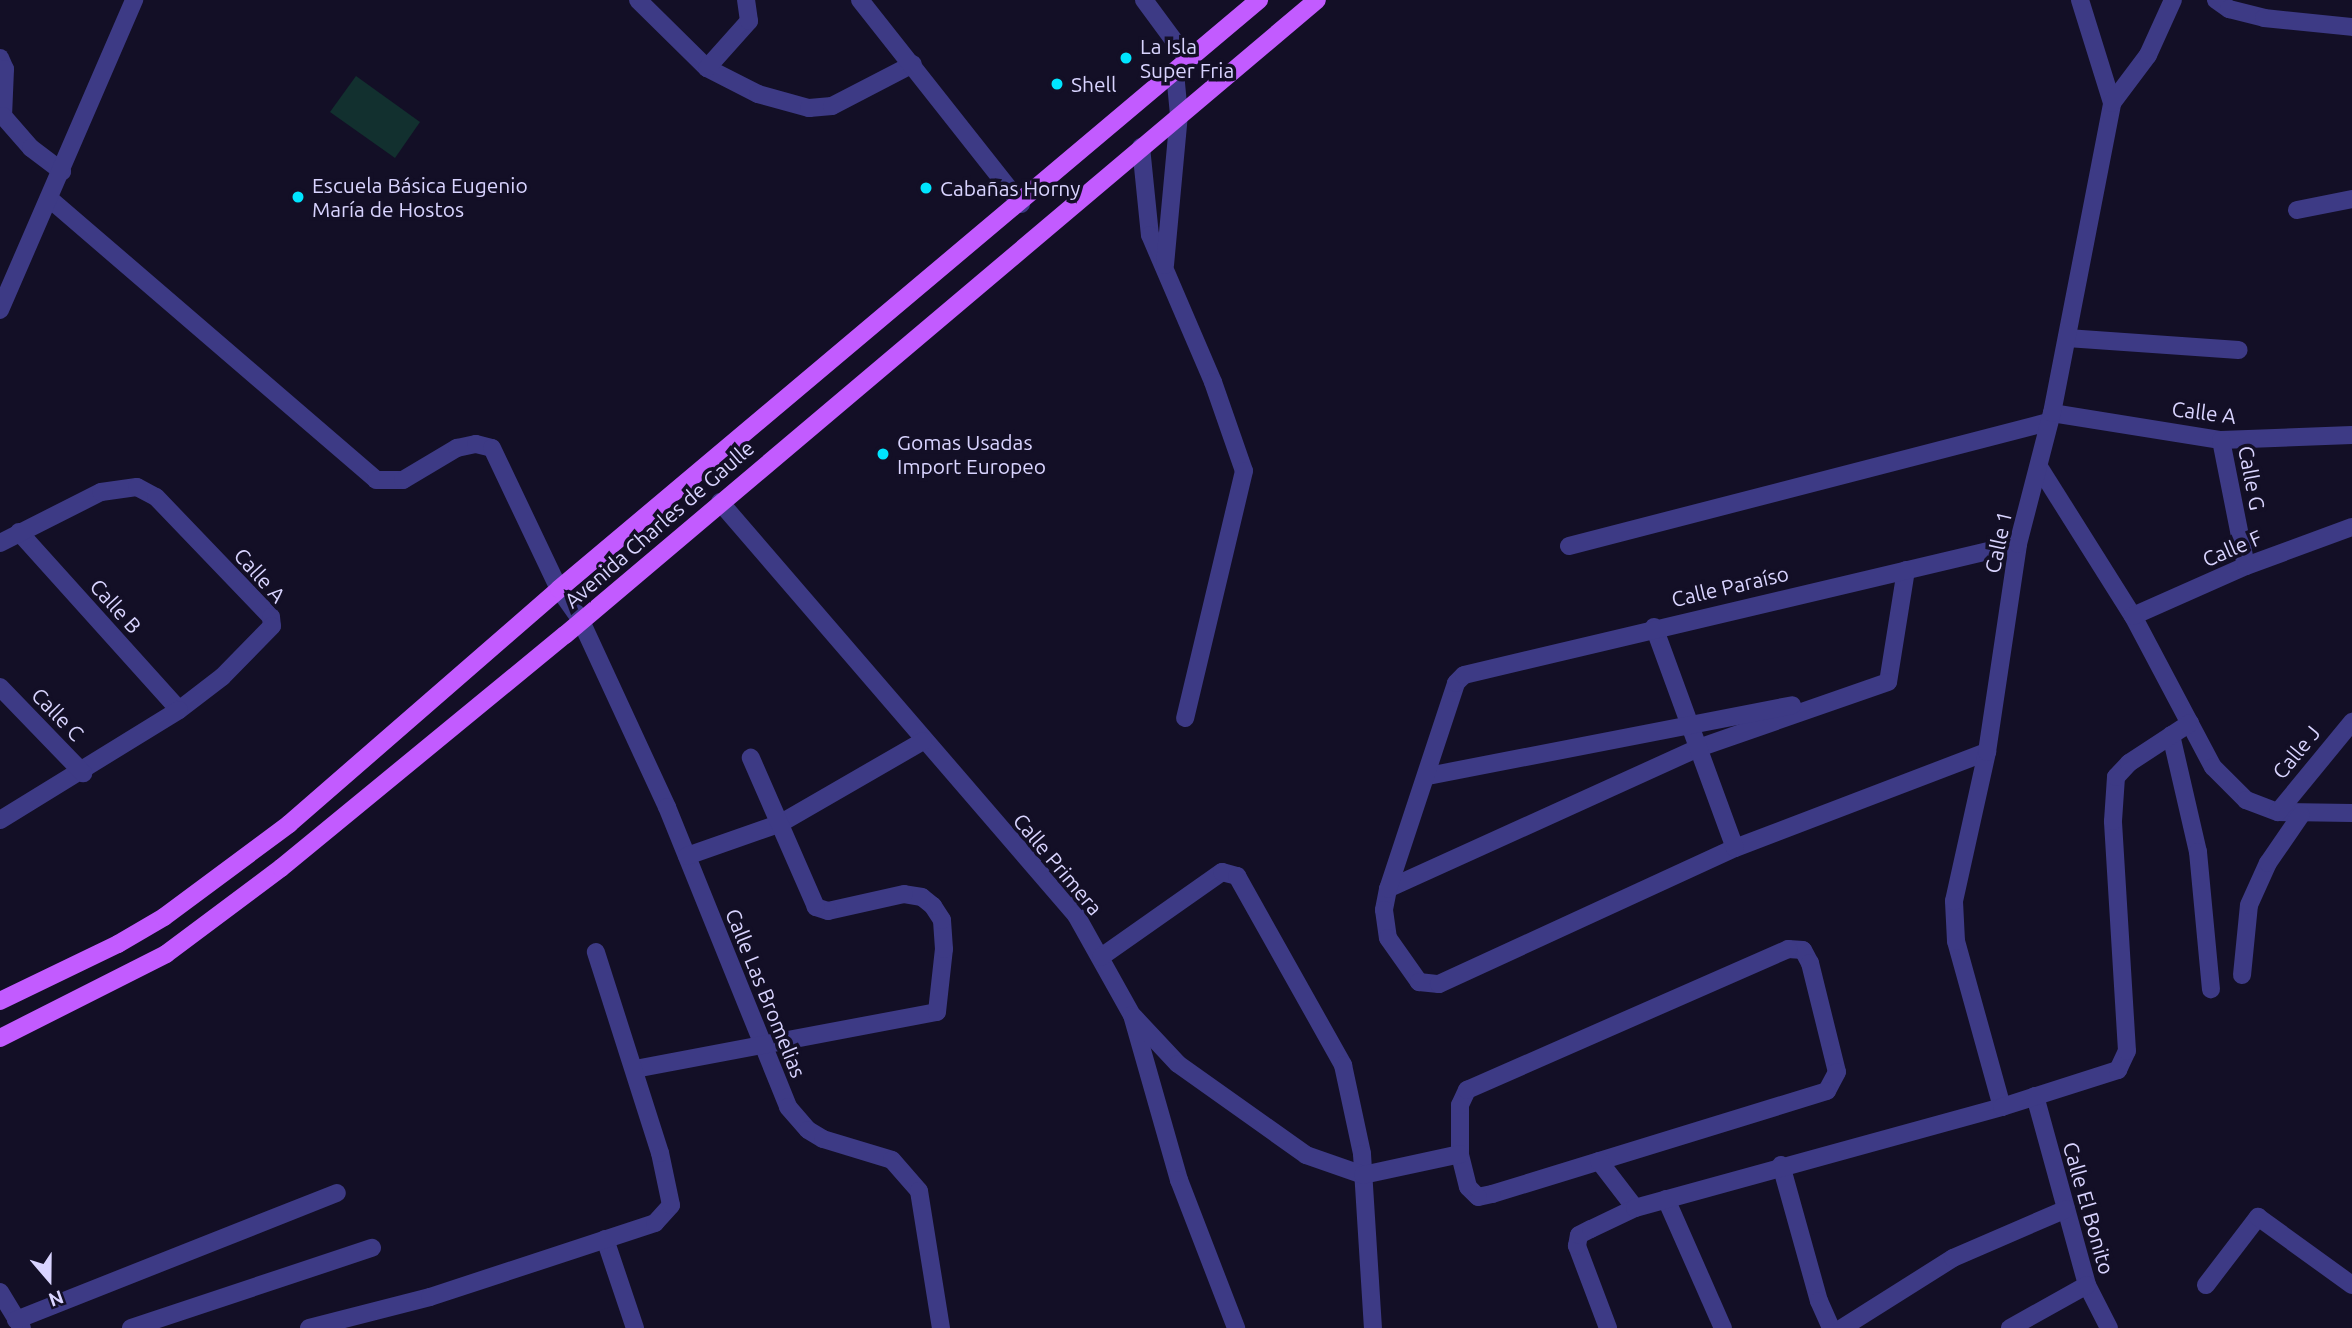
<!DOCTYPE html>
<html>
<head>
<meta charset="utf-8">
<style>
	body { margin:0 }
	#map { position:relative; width:2352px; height:1328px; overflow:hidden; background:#130f26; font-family:Ubuntu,sans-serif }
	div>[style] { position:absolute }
	.green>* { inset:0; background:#12302f }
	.minor>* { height:18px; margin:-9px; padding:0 9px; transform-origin:9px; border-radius:9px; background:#3d3a85 }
	.major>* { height:18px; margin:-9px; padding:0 9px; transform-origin:9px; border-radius:9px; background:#c25bff }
	.dots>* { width:19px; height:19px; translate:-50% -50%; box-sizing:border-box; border:4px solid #130f26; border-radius:50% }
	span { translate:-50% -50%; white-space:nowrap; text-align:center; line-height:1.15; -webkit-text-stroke:7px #130f26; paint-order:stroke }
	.poi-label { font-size:21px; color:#d9d4ff }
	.left { translate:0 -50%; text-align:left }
	.street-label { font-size:21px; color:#d9d4ff }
	.north { position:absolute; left:14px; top:1244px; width:70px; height:70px; -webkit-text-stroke:5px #130f26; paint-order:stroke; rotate:160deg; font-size:19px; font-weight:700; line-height:28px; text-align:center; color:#d9d4ff }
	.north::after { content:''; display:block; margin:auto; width:24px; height:32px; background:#d9d4ff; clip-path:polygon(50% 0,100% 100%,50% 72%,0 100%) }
</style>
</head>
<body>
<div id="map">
	<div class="green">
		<i style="clip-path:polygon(356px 76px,420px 122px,395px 158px,330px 112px)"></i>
	</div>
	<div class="minor">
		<i style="left:638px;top:0;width:97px;rotate:44.6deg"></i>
		<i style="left:707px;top:68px;width:57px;rotate:27deg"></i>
		<i style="left:758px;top:94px;width:53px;rotate:15.4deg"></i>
		<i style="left:809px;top:108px;width:23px;rotate:-5deg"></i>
		<i style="left:832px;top:106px;width:91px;rotate:-27.4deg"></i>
		<i style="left:860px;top:0;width:260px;rotate:51.7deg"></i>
		<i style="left:1144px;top:0;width:76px;rotate:53.6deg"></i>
		<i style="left:2080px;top:0;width:108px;rotate:72.7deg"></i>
		<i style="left:2216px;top:0;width:16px;rotate:35deg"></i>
		<i style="left:2229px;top:9px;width:36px;rotate:14deg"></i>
		<i style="left:2264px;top:18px;width:88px;rotate:5.8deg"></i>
		<i style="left:0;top:58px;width:12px;rotate:66deg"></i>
		<i style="left:5px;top:69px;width:47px;rotate:92.4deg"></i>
		<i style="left:3px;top:116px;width:43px;rotate:48.8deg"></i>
		<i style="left:31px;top:148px;width:39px;rotate:37deg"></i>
		<i style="left:707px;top:68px;width:63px;rotate:-48.2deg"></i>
		<i style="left:749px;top:21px;width:21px;rotate:-98deg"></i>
		<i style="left:1141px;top:147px;width:88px;rotate:84.2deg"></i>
		<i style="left:1150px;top:235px;width:160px;rotate:66.8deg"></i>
		<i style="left:1213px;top:382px;width:94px;rotate:70.8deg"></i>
		<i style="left:1244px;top:471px;width:254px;rotate:103.4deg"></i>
		<i style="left:51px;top:200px;width:429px;rotate:40.7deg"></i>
		<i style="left:376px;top:480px;width:27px"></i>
		<i style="left:403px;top:480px;width:63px;rotate:-30.7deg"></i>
		<i style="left:457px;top:448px;width:19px;rotate:-12deg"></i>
		<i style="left:476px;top:444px;width:16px;rotate:14deg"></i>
		<i style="left:492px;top:448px;width:156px;rotate:64.6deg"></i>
		<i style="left:559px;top:589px;width:39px;rotate:55deg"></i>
		<i style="left:581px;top:621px;width:205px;rotate:65.2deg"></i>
		<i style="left:667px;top:807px;width:323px;rotate:68deg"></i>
		<i style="left:788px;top:1107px;width:30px;rotate:49deg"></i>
		<i style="left:808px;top:1130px;width:17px;rotate:31deg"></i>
		<i style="left:823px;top:1139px;width:72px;rotate:16.9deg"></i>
		<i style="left:892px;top:1160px;width:41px;rotate:48.9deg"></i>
		<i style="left:919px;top:1191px;width:139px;rotate:80.9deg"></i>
		<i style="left:2297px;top:210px;width:56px;rotate:-11.3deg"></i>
		<i style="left:1165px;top:265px;width:151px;rotate:-84.7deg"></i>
		<i style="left:1179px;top:115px;width:42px;rotate:-95.4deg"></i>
		<i style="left:0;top:310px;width:338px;rotate:-66.6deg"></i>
		<i style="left:2067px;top:338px;width:172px;rotate:4deg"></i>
		<i style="left:2052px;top:413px;width:171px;rotate:9.1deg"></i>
		<i style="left:2221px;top:440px;width:131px;rotate:-2.2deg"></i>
		<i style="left:2221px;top:440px;width:128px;rotate:78.8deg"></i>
		<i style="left:2039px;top:467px;width:176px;rotate:57.8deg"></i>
		<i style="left:2133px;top:616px;width:171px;rotate:62.1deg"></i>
		<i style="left:2213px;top:767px;width:47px;rotate:45deg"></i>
		<i style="left:2246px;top:800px;width:34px;rotate:21deg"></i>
		<i style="left:2278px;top:812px;width:74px;rotate:0.8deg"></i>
		<i style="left:720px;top:502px;width:545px;rotate:49.24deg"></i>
		<i style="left:1076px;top:915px;width:115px;rotate:60.8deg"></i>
		<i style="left:1132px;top:1015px;width:172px;rotate:74.1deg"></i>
		<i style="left:1179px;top:1180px;width:159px;rotate:68.9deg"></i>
		<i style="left:19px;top:532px;width:239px;rotate:48deg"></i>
		<i style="left:0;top:543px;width:113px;rotate:-26.8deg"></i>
		<i style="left:101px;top:492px;width:36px;rotate:-8deg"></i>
		<i style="left:137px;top:487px;width:21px;rotate:28deg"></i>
		<i style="left:156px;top:497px;width:166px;rotate:46.2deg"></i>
		<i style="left:271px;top:617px;width:9px;rotate:84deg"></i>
		<i style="left:272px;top:626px;width:71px;rotate:134.4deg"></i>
		<i style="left:222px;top:677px;width:54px;rotate:142.5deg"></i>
		<i style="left:179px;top:710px;width:210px;rotate:148.4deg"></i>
		<i style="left:1569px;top:546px;width:496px;rotate:-14.5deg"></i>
		<i style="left:1906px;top:570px;width:113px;rotate:99.1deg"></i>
		<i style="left:1888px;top:682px;width:203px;rotate:160.8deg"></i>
		<i style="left:1696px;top:749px;width:338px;rotate:155.6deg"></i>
		<i style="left:1388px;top:889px;width:21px;rotate:101deg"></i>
		<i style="left:1384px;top:910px;width:28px;rotate:82deg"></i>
		<i style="left:1388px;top:938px;width:54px;rotate:54.8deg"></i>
		<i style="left:1419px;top:982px;width:20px;rotate:6deg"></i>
		<i style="left:1439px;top:984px;width:326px;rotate:-24.7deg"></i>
		<i style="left:1735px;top:848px;width:270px;rotate:-20.9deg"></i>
		<i style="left:2133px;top:616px;width:124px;rotate:-23.9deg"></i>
		<i style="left:2246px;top:566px;width:113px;rotate:-20.2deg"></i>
		<i style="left:1654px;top:627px;width:235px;rotate:69.9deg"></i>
		<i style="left:0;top:687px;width:120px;rotate:46deg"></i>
		<i style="left:2171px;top:735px;width:120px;rotate:77deg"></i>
		<i style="left:2198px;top:852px;width:138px;rotate:84.6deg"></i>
		<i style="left:1428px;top:776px;width:371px;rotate:-11deg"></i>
		<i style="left:2278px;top:812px;width:117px;rotate:-50.6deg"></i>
		<i style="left:687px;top:856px;width:100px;rotate:-19.3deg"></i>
		<i style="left:781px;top:823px;width:164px;rotate:-30deg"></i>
		<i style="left:1388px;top:889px;width:217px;rotate:-71.7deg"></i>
		<i style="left:1456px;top:683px;width:11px;rotate:-45deg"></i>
		<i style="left:1464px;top:675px;width:569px;rotate:-13.3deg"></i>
		<i style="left:1788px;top:949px;width:15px;rotate:4deg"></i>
		<i style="left:1803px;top:950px;width:15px;rotate:62deg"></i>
		<i style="left:1810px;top:963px;width:112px;rotate:76.1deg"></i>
		<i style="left:1837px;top:1072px;width:21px;rotate:118deg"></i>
		<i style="left:1827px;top:1091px;width:350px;rotate:162.9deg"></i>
		<i style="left:1492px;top:1194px;width:14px;rotate:168deg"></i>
		<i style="left:1478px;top:1197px;width:14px;rotate:-135deg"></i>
		<i style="left:1468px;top:1187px;width:34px;rotate:-104deg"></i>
		<i style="left:1460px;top:1154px;width:49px;rotate:-90deg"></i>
		<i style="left:1460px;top:1105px;width:17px;rotate:-65deg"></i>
		<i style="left:1467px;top:1090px;width:351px;rotate:-23.7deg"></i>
		<i style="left:1101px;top:957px;width:148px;rotate:-35.1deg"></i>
		<i style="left:1222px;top:872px;width:16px;rotate:15deg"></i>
		<i style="left:1237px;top:876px;width:217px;rotate:60.7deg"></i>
		<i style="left:1343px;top:1065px;width:91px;rotate:77.9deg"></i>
		<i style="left:1362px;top:1154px;width:174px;rotate:86.4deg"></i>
		<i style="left:2242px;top:975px;width:70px;rotate:-84.3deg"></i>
		<i style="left:2249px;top:905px;width:46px;rotate:-65.7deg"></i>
		<i style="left:2268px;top:863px;width:58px;rotate:-55.5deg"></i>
		<i style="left:1134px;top:1017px;width:64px;rotate:46.9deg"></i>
		<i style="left:1178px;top:1064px;width:157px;rotate:35.4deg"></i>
		<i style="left:1306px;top:1155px;width:60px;rotate:19.3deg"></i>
		<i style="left:1363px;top:1175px;width:99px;rotate:-12.2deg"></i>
		<i style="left:635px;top:1069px;width:307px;rotate:-10.7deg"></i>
		<i style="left:937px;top:1012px;width:63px;rotate:-83.7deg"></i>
		<i style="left:944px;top:949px;width:29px;rotate:-94deg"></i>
		<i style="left:942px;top:920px;width:17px;rotate:-123deg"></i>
		<i style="left:933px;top:906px;width:14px;rotate:-141deg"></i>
		<i style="left:922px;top:897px;width:18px;rotate:-171deg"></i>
		<i style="left:904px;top:894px;width:78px;rotate:167.4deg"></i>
		<i style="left:828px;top:911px;width:13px;rotate:-162deg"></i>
		<i style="left:816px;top:907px;width:163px;rotate:-113.6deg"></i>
		<i style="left:2035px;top:1096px;width:196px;rotate:74.6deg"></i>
		<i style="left:2087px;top:1285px;width:48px;rotate:62.9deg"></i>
		<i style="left:2002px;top:1107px;width:172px;rotate:-105.5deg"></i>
		<i style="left:1956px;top:941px;width:40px;rotate:-92.9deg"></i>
		<i style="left:1954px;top:901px;width:153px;rotate:-77.5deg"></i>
		<i style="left:1987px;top:752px;width:210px;rotate:-81.5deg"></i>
		<i style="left:2018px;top:544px;width:135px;rotate:-75.5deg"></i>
		<i style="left:2052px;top:413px;width:316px;rotate:-79deg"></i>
		<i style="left:2112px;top:103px;width:60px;rotate:-53.1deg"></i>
		<i style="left:2148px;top:55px;width:60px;rotate:-65.6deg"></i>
		<i style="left:1599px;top:1161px;width:59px;rotate:52.5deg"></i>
		<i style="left:1781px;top:1165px;width:141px;rotate:74.4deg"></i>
		<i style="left:1819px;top:1301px;width:30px;rotate:66deg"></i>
		<i style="left:1666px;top:1199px;width:141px;rotate:66.2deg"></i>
		<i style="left:605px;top:1239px;width:94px;rotate:71.4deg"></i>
		<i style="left:2206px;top:1285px;width:86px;rotate:-52.6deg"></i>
		<i style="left:2258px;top:1217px;width:116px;rotate:35.9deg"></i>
		<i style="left:0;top:1292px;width:42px;rotate:58.6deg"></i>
		<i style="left:16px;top:1320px;width:345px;rotate:-21.6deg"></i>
		<i style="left:131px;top:1328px;width:254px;rotate:-18.4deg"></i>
		<i style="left:309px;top:1328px;width:125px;rotate:-14.4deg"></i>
		<i style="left:430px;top:1297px;width:237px;rotate:-18.2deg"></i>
		<i style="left:655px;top:1223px;width:24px;rotate:-48deg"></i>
		<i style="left:671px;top:1205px;width:53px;rotate:-101.9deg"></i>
		<i style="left:660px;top:1153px;width:211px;rotate:-107.7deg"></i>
		<i style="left:1608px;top:1328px;width:88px;rotate:-110.7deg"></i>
		<i style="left:1577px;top:1246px;width:11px;rotate:-80deg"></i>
		<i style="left:1579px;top:1235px;width:13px;rotate:-27deg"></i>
		<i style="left:1591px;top:1229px;width:49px;rotate:-25.5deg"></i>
		<i style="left:1635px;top:1208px;width:381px;rotate:-15.4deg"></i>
		<i style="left:2002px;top:1107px;width:122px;rotate:-17.7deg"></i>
		<i style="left:2118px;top:1070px;width:21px;rotate:-65deg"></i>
		<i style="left:2127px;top:1051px;width:230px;rotate:-93.5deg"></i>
		<i style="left:2113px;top:821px;width:44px;rotate:-86.1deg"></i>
		<i style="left:2116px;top:777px;width:19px;rotate:-47deg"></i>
		<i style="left:2129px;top:763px;width:73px;rotate:-33.3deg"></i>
		<i style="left:1842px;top:1328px;width:131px;rotate:-32.2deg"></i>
		<i style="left:1953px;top:1258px;width:123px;rotate:-23.4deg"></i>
		<i style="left:2010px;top:1328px;width:88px;rotate:-29.2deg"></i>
	</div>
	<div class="major">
		<i style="left:0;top:1001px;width:131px;rotate:-25.8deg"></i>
		<i style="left:118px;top:944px;width:53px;rotate:-30.4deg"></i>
		<i style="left:164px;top:917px;width:156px;rotate:-36.6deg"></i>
		<i style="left:289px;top:824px;width:358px;rotate:-41deg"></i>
		<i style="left:559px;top:589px;width:915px;rotate:-40.08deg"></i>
		<i style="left:0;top:1038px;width:186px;rotate:-26.8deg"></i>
		<i style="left:166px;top:954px;width:144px;rotate:-36.8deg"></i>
		<i style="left:281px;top:868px;width:367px;rotate:-39.4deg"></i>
		<i style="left:565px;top:635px;width:984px;rotate:-40.18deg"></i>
	</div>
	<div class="dots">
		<i style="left:1126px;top:58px;background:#00e5ff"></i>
		<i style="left:1057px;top:84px;background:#00e5ff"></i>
		<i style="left:926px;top:188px;background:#00e5ff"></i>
		<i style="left:298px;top:197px;background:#00e5ff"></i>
		<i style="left:883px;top:454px;background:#00e5ff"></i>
	</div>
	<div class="poi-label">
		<span class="left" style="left:1140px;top:58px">La Isla<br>Super Fria</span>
		<span class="left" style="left:1071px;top:84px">Shell</span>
		<span class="left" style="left:312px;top:197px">Escuela Básica Eugenio<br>María de Hostos</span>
		<span class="left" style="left:940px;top:188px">Cabañas Horny</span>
		<span class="left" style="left:897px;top:454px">Gomas Usadas<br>Import Europeo</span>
	</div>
	<div class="street-label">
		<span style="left:2204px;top:412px;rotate:7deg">Calle A</span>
		<span style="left:2252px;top:478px;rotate:79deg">Calle G</span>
		<span style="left:659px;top:524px;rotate:-41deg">Avenida Charles de Gaulle</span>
		<span style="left:1998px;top:542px;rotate:-78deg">Calle 1</span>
		<span style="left:2232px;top:548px;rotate:-23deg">Calle F</span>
		<span style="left:260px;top:575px;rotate:48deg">Calle A</span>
		<span style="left:1730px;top:586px;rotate:-13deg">Calle Paraíso</span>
		<span style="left:116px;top:606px;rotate:48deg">Calle B</span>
		<span style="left:58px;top:714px;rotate:46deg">Calle C</span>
		<span style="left:2296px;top:752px;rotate:-51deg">Calle J</span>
		<span style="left:1058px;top:864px;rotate:50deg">Calle Primera</span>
		<span style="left:766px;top:993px;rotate:68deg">Calle Las Bromelias</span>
		<span style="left:2089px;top:1208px;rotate:74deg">Calle El Bonito</span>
	</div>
	<div class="north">N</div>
</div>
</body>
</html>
